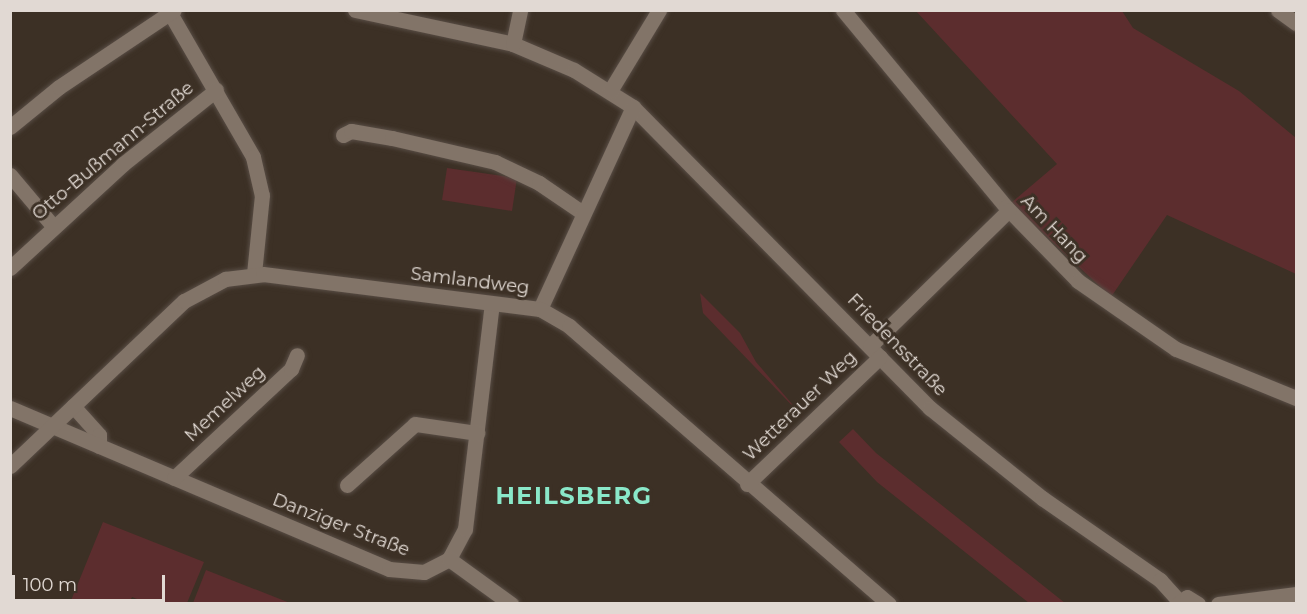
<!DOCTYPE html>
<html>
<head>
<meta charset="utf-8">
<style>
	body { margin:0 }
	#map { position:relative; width:1307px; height:614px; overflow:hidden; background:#3c3025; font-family:Montserrat,sans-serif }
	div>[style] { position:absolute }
	.green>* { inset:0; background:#5c2d2e }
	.roads { filter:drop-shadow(0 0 2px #584d45) drop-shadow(0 0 2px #584d45) }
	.minor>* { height:15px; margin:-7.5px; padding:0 7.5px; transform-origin:7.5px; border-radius:7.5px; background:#827468 }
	span { translate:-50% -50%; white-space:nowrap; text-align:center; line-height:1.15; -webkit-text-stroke:6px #3c3025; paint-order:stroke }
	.street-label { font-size:18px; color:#e1d9d3 }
	.district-label { font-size:24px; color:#8ae8c9; font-weight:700; letter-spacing:1.5px }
	.frame { position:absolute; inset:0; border:12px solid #e1d9d3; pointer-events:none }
	.scale { position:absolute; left:12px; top:575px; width:153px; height:27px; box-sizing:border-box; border:3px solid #e1d9d3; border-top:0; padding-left:8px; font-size:18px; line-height:21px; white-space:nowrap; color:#e1d9d3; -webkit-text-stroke:4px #3c3025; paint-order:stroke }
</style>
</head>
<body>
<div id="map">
	<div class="green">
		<i style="clip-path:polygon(916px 11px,1122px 11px,1133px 28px,1239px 91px,1296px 138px,1296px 274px,1167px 215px,1111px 297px,1011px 203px,1057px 164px)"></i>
		<i style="clip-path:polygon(447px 168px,517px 178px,512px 211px,442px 200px)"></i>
		<i style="clip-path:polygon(700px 293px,740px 333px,756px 362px,804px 418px,703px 313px)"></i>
		<i style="clip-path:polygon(853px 429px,876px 453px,1065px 603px,1029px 603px,877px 482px,839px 442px)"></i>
		<i style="clip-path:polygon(103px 522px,204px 562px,187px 603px,147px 603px,132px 597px,129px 603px,70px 603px)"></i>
		<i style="clip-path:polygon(206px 570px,290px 603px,193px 603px)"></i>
	</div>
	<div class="roads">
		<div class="minor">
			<i style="left:355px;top:10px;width:162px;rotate:12.1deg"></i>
			<i style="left:513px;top:44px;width:66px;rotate:23.1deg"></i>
			<i style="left:574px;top:70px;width:70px;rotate:32.1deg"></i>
			<i style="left:633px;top:107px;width:423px;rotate:45.4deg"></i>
			<i style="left:930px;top:408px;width:144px;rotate:38.8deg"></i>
			<i style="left:1042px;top:498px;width:144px;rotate:34.8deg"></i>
			<i style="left:1160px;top:580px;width:28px;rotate:48deg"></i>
			<i style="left:843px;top:10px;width:256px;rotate:50.4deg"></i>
			<i style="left:1006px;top:207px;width:103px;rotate:45.8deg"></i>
			<i style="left:1078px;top:281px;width:119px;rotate:34.8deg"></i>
			<i style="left:1176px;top:349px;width:130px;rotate:22.2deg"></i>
			<i style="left:1278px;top:10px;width:22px;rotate:36deg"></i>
			<i style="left:170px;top:13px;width:166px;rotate:60deg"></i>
			<i style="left:253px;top:157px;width:39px;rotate:77deg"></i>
			<i style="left:262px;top:195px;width:79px;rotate:95.8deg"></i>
			<i style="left:513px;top:44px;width:35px;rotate:-78deg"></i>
			<i style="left:610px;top:91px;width:95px;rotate:-58.8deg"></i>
			<i style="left:10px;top:127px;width:63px;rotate:-39.2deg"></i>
			<i style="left:59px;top:87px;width:138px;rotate:-33.8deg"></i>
			<i style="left:343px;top:135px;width:9px;rotate:-27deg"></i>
			<i style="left:351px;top:131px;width:42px;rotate:9.7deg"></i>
			<i style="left:392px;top:138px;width:106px;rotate:13.1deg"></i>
			<i style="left:495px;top:162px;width:49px;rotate:25.5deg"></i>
			<i style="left:539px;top:183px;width:53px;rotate:34.3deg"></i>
			<i style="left:10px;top:175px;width:67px;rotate:49.9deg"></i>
			<i style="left:10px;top:268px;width:154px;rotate:-42.6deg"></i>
			<i style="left:123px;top:164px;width:119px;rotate:-38.5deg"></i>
			<i style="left:540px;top:309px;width:222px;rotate:-65.3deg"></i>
			<i style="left:870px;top:346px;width:194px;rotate:-44.4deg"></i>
			<i style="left:73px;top:406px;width:39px;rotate:48deg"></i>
			<i style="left:99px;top:435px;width:11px;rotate:90deg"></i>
			<i style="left:10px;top:408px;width:412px;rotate:23deg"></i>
			<i style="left:389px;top:569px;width:35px;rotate:5deg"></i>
			<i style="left:424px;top:572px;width:28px;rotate:-27deg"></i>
			<i style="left:449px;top:559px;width:34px;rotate:-62deg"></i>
			<i style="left:465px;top:529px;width:227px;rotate:-83.2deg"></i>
			<i style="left:10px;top:466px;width:240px;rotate:-43.5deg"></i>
			<i style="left:184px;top:301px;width:47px;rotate:-28.2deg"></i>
			<i style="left:225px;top:279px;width:38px;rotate:-7deg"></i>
			<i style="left:263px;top:274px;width:279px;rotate:7.2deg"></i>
			<i style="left:540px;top:309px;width:34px;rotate:30deg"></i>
			<i style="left:569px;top:326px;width:424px;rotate:41deg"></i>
			<i style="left:174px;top:478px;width:160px;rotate:-43deg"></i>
			<i style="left:291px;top:369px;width:15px;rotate:-67deg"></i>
			<i style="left:747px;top:484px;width:184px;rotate:-43.7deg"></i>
			<i style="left:347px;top:485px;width:91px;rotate:-41.9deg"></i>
			<i style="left:415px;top:424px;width:63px;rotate:8.3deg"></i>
			<i style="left:449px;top:559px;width:77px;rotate:36deg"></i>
			<i style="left:1178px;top:604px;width:11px;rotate:-38deg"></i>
			<i style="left:1187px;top:597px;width:13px;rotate:32deg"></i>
			<i style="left:1218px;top:604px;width:79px;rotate:-7.3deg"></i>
		</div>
	</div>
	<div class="street-label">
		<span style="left:113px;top:151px;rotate:-40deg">Otto-Bußmann-Straße</span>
		<span style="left:1054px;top:229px;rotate:46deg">Am Hang</span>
		<span style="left:470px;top:281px;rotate:7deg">Samlandweg</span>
		<span style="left:897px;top:345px;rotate:46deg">Friedensstraße</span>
		<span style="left:225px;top:404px;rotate:-43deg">Memelweg</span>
		<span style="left:800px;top:406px;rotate:-44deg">Wetterauer Weg</span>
		<span style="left:341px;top:525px;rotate:21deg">Danziger Straße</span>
	</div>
	<div class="district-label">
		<span style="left:574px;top:496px">HEILSBERG</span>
	</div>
	<div class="frame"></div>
	<div class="scale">100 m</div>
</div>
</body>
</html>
